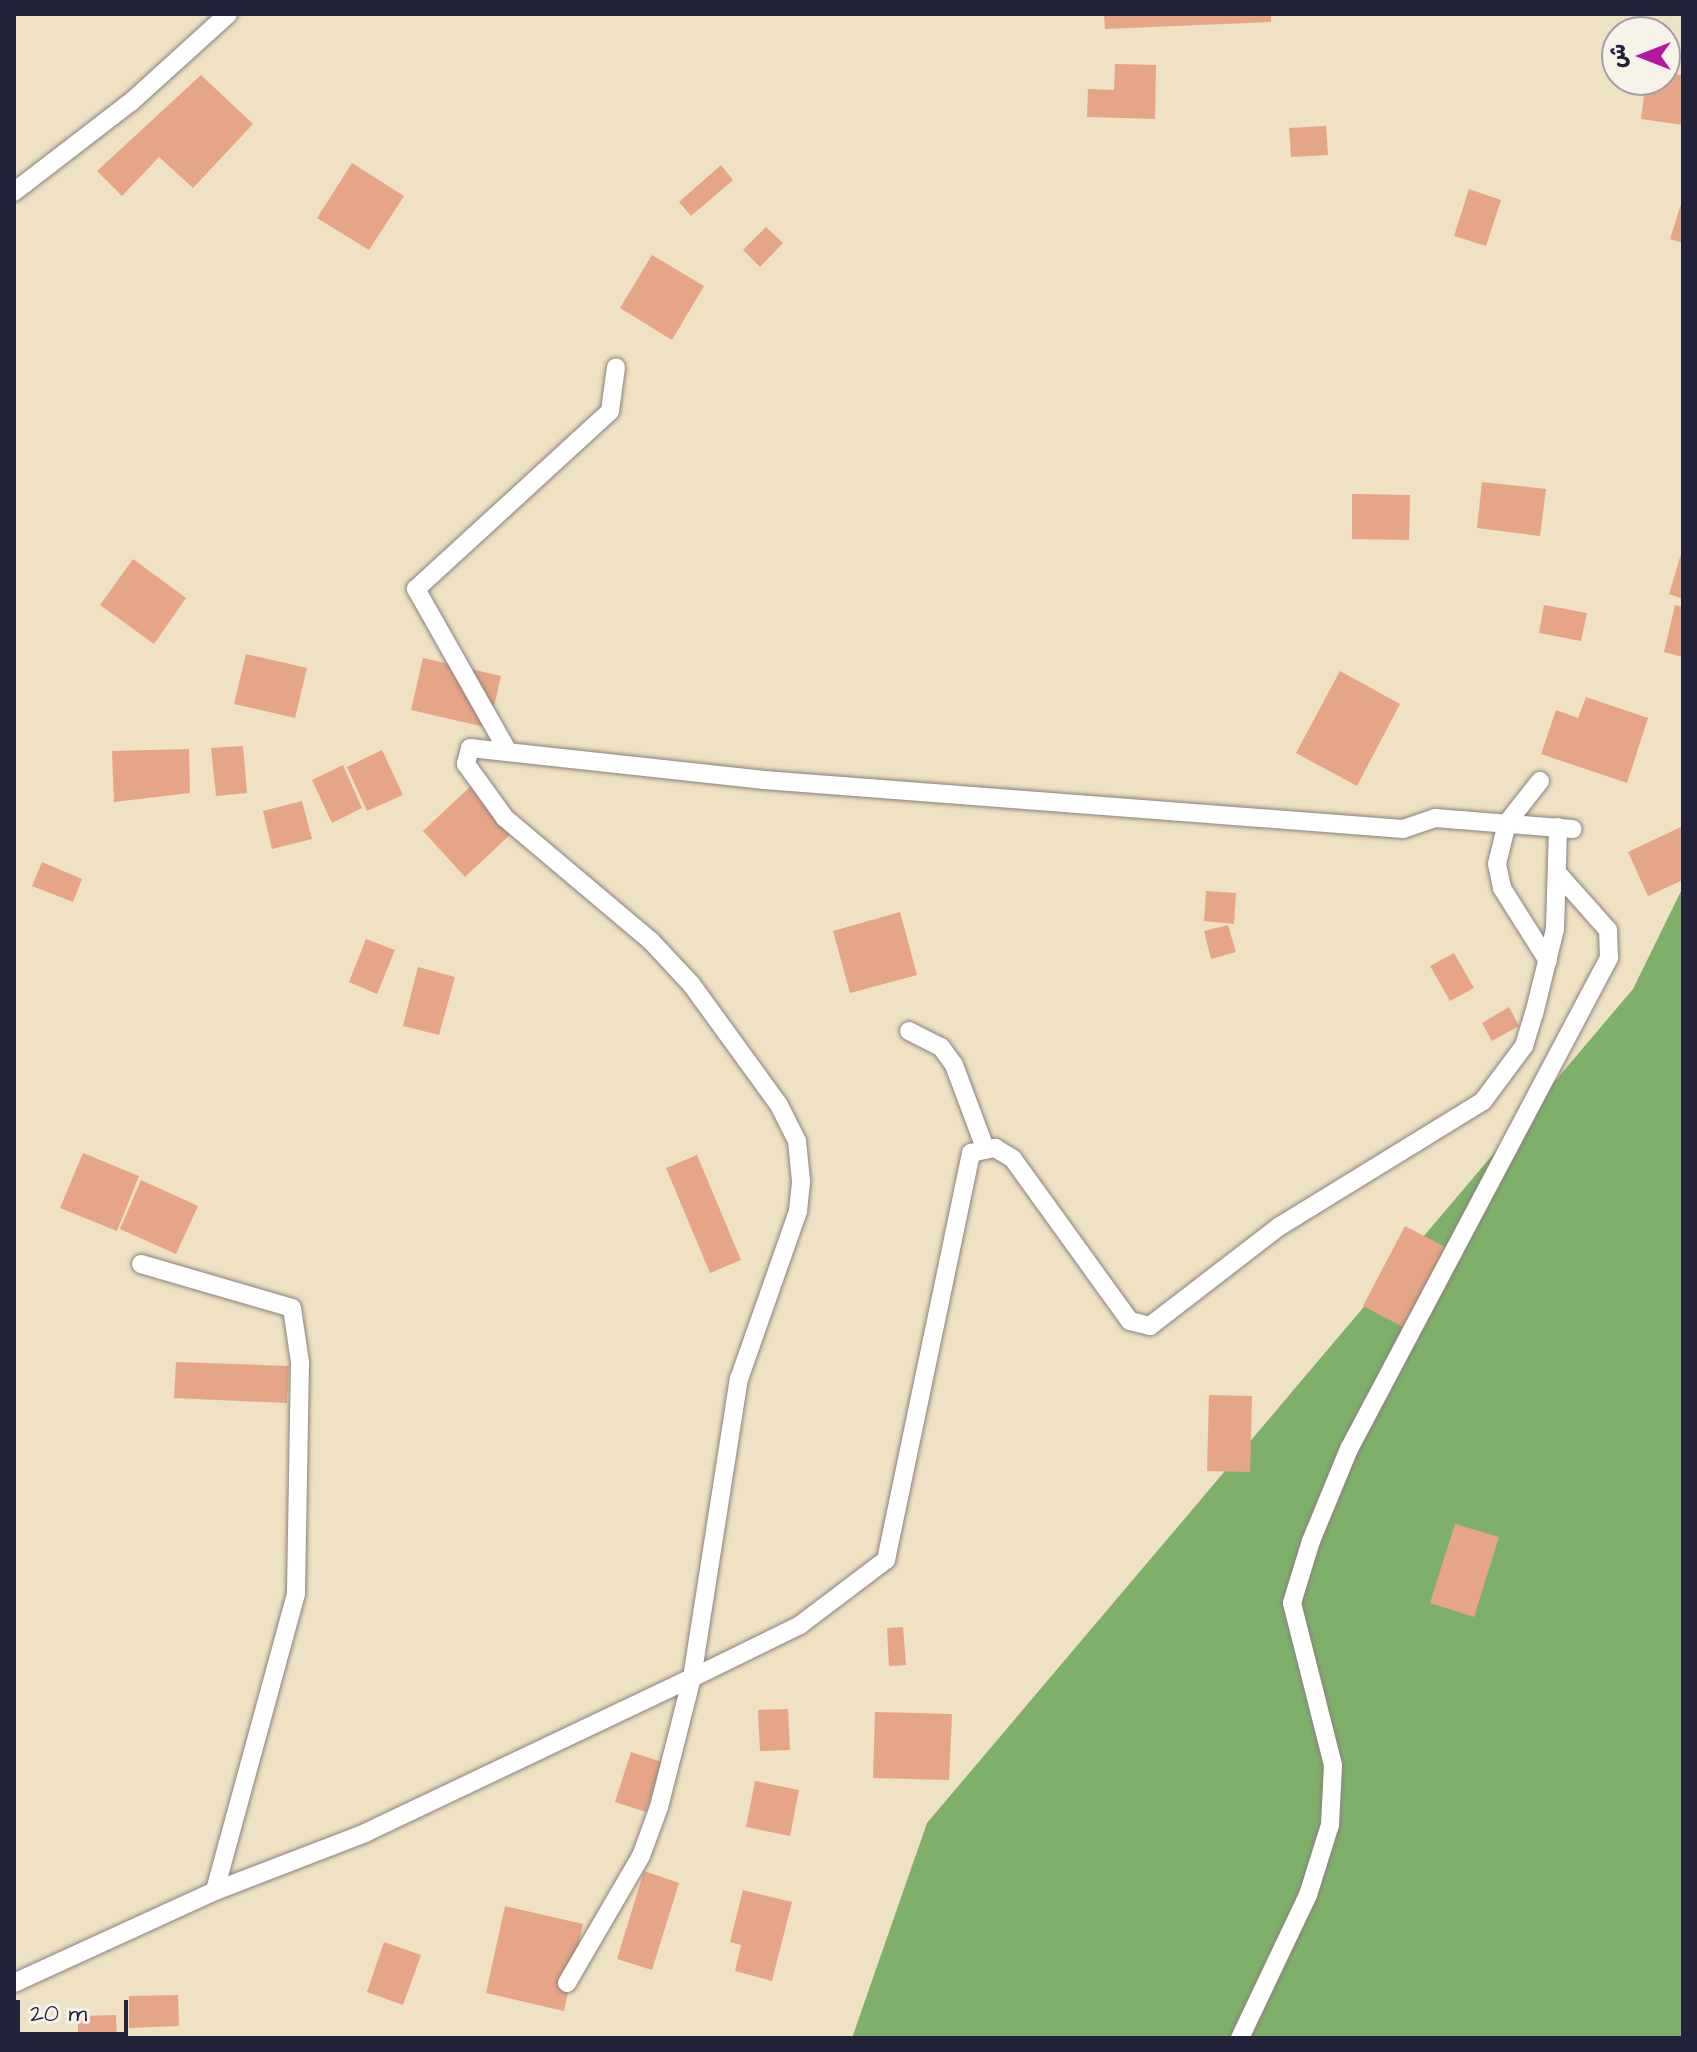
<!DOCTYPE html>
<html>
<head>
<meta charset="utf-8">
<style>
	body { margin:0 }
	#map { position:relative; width:1697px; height:2052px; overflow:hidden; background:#efe1c3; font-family:"Architects Daughter","Playpen Sans Arabic",sans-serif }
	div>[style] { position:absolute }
	.forest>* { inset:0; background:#7fb06a }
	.building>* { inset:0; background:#e6a587 }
	.roads { filter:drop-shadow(0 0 2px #88827f) drop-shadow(0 0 2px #88827f) }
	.service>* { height:18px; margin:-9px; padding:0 9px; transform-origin:9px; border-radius:9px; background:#fff }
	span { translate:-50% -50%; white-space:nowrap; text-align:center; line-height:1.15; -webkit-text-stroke:8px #f7f3e8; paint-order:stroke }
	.frame { position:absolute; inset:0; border:16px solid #22223b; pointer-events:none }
	.north { position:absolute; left:1601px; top:16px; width:80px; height:80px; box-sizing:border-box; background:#f7f3e8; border:2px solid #a29fa3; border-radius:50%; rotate:270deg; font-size:22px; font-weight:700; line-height:32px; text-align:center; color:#22223b }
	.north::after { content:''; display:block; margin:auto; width:28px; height:36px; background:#b5179e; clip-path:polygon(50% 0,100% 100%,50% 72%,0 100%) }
	.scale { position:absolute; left:16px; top:2000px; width:112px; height:36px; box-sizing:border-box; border:4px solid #22223b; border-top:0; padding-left:10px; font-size:24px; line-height:28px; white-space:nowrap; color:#22223b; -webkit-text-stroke:6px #f7f3e8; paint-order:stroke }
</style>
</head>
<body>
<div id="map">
	<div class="forest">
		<i style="clip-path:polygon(1683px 887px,1683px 2038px,852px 2038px,927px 1823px,1633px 989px)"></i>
	</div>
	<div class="building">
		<i style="clip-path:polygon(1104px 14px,1271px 14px,1271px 22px,1105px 29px)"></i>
		<i style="clip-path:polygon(1115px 64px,1156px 65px,1155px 119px,1087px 117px,1088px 89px,1114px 90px)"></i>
		<i style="clip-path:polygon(1665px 73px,1683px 75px,1683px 125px,1641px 119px,1646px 80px,1665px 80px)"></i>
		<i style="clip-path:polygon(201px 75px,253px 124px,193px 188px,159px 157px,122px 196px,97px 171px)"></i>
		<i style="clip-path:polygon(1326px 126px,1328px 155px,1291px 157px,1289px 128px)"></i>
		<i style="clip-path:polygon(352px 163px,404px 196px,369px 250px,317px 218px)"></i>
		<i style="clip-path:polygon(721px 165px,733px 180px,691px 216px,679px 202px)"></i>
		<i style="clip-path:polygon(1469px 189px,1501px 200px,1486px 246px,1454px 236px)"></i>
		<i style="clip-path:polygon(1682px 201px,1683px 201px,1683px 243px,1670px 239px)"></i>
		<i style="clip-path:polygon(766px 227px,783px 243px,760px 267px,743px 250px)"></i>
		<i style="clip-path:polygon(652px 255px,704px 286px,672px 340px,620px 308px)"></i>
		<i style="clip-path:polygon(1482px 482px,1546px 489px,1540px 536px,1477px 528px)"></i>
		<i style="clip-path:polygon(1352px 494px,1410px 495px,1409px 540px,1352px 539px)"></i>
		<i style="clip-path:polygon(1682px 551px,1683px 551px,1683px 599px,1669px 594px)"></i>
		<i style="clip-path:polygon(133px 559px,186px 598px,154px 644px,100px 605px)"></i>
		<i style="clip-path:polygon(1544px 605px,1587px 613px,1581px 641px,1539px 633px)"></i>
		<i style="clip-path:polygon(1675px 605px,1683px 607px,1683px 657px,1664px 652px)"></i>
		<i style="clip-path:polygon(246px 654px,307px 668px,295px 718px,234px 704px)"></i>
		<i style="clip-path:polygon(423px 658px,501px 676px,489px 728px,411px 710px)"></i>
		<i style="clip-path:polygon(1340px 671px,1400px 704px,1357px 786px,1296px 753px)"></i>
		<i style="clip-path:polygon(1586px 697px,1648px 718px,1627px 783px,1541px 754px,1556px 710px,1578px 718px)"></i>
		<i style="clip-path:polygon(243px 746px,247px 793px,216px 796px,211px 748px)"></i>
		<i style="clip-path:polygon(189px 749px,190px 793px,114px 802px,112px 751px)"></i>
		<i style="clip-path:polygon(382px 750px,403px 795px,367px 811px,347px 767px)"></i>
		<i style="clip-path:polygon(343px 765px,362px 808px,332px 823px,312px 780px)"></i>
		<i style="clip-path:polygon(473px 784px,515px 830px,465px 877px,423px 831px)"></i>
		<i style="clip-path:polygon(302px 801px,312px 839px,272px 849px,263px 811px)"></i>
		<i style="clip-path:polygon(1683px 826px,1683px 880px,1648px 896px,1628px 852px)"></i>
		<i style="clip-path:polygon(42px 862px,82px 879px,73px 902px,32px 886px)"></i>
		<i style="clip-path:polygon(1206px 891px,1236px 893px,1234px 924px,1204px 921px)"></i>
		<i style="clip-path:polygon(900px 912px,917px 975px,850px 993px,833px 931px)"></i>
		<i style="clip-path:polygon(1228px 925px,1236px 952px,1211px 959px,1204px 931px)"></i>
		<i style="clip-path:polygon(366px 939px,395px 950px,377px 994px,349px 982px)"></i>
		<i style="clip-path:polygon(1454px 953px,1474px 988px,1450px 1001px,1430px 966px)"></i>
		<i style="clip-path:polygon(418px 967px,455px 977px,439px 1035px,403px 1026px)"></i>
		<i style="clip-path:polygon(1509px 1007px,1519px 1026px,1492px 1041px,1482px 1023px)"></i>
		<i style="clip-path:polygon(83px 1153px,139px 1176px,117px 1231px,60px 1208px)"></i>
		<i style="clip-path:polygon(697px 1155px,741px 1260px,710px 1273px,666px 1168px)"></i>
		<i style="clip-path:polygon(141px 1180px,198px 1206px,176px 1254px,120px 1229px)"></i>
		<i style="clip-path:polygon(1405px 1226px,1449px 1249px,1407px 1329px,1363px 1306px)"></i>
		<i style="clip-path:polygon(176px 1362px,289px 1366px,287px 1403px,174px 1398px)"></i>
		<i style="clip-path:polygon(1209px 1395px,1252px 1396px,1250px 1472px,1207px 1471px)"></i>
		<i style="clip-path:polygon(1455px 1524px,1499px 1537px,1474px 1617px,1430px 1603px)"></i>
		<i style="clip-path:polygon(903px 1627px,906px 1665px,889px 1666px,887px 1628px)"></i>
		<i style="clip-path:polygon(788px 1709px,790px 1750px,760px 1751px,758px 1710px)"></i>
		<i style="clip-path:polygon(875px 1712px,952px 1714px,949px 1780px,873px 1778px)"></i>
		<i style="clip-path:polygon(631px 1752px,662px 1762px,646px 1812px,615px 1802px)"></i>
		<i style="clip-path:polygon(755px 1781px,799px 1790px,790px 1836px,746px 1827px)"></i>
		<i style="clip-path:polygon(644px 1871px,679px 1883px,652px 1970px,617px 1959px)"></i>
		<i style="clip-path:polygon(743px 1890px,792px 1902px,772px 1981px,735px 1971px,741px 1945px,730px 1942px)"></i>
		<i style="clip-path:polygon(505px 1906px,583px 1924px,564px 2011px,486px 1993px)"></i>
		<i style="clip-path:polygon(384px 1942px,421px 1955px,403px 2005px,367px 1992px)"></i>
		<i style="clip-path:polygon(178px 1995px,179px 2026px,129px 2028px,129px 1996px)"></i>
		<i style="clip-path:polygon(116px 2015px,117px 2038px,78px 2038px,78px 2016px)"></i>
	</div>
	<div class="roads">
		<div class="service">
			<i style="left:14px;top:192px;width:148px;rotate:-37.6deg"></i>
			<i style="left:131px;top:102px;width:131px;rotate:-42.2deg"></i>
			<i style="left:506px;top:748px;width:183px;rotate:-119.5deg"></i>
			<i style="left:416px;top:589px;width:263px;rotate:-42.5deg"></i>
			<i style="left:610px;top:411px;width:44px;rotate:-82.2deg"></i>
			<i style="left:1540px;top:781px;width:53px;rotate:128.2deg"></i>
			<i style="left:1507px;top:823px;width:42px;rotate:103.7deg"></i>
			<i style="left:1497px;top:864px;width:25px;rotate:78deg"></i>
			<i style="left:1502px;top:888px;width:86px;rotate:57.8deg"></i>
			<i style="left:909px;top:1031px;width:36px;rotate:27deg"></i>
			<i style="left:941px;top:1047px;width:22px;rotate:54deg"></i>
			<i style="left:954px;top:1065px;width:89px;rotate:69.5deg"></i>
			<i style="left:141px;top:1264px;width:157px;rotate:16.2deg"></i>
			<i style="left:292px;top:1308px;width:55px;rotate:81.6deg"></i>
			<i style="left:300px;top:1362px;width:232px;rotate:91deg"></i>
			<i style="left:296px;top:1594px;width:308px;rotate:105.3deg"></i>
			<i style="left:215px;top:1891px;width:161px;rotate:-21.1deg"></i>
			<i style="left:365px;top:1833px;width:362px;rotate:-25.4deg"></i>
			<i style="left:692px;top:1678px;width:120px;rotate:-26.1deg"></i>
			<i style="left:800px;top:1625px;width:108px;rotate:-37.1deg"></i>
			<i style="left:886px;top:1560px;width:416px;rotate:-78.2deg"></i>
			<i style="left:971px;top:1153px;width:25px;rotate:-12deg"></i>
			<i style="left:995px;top:1148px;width:21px;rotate:31deg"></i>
			<i style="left:1013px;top:1159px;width:200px;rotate:54.2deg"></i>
			<i style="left:1130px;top:1321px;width:21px;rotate:14deg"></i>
			<i style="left:1150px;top:1326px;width:164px;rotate:-37.6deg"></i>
			<i style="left:1280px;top:1226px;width:238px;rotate:-31.6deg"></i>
			<i style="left:1483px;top:1101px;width:69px;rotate:-53.3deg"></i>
			<i style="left:1524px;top:1046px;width:34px;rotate:-73deg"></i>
			<i style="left:1534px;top:1014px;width:88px;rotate:-76.1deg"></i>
			<i style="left:1555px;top:929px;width:102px;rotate:-88.3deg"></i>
			<i style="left:14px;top:1983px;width:221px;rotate:-24.6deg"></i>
			<i style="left:567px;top:1983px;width:147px;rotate:-59.8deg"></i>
			<i style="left:641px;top:1856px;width:52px;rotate:-69.8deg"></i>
			<i style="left:659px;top:1807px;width:133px;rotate:-75.7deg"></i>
			<i style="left:692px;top:1678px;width:303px;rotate:-81.1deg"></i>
			<i style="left:739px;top:1379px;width:178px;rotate:-70.6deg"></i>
			<i style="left:798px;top:1211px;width:30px;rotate:-84deg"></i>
			<i style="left:801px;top:1181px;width:40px;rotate:-95.7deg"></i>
			<i style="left:797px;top:1141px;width:40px;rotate:-116.6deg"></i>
			<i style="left:779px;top:1105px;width:150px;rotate:-126deg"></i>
			<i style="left:691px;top:984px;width:59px;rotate:-132.9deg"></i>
			<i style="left:651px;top:941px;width:191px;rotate:-139.9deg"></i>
			<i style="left:505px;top:818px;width:67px;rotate:-125.8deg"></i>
			<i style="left:466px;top:764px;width:16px;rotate:-76deg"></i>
			<i style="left:470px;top:748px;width:296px;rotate:6.2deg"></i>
			<i style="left:764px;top:780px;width:641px;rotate:4.38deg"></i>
			<i style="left:1403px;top:829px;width:34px;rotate:-19deg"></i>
			<i style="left:1435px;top:818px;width:138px;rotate:4.6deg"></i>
			<i style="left:1240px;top:2038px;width:158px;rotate:-64.6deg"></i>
			<i style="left:1308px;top:1895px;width:73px;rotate:-72.6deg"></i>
			<i style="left:1330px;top:1825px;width:60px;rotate:-87.1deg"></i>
			<i style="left:1333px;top:1765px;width:167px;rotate:-104.2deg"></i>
			<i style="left:1292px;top:1603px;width:65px;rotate:-73deg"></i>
			<i style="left:1311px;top:1541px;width:100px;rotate:-67.6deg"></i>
			<i style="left:1349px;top:1449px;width:556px;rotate:-62.1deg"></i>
			<i style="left:1609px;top:958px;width:28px;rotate:-92deg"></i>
			<i style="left:1608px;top:930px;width:72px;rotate:-131.6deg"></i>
		</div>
	</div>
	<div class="frame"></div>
	<div class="north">ش</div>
	<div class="scale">20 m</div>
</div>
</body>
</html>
